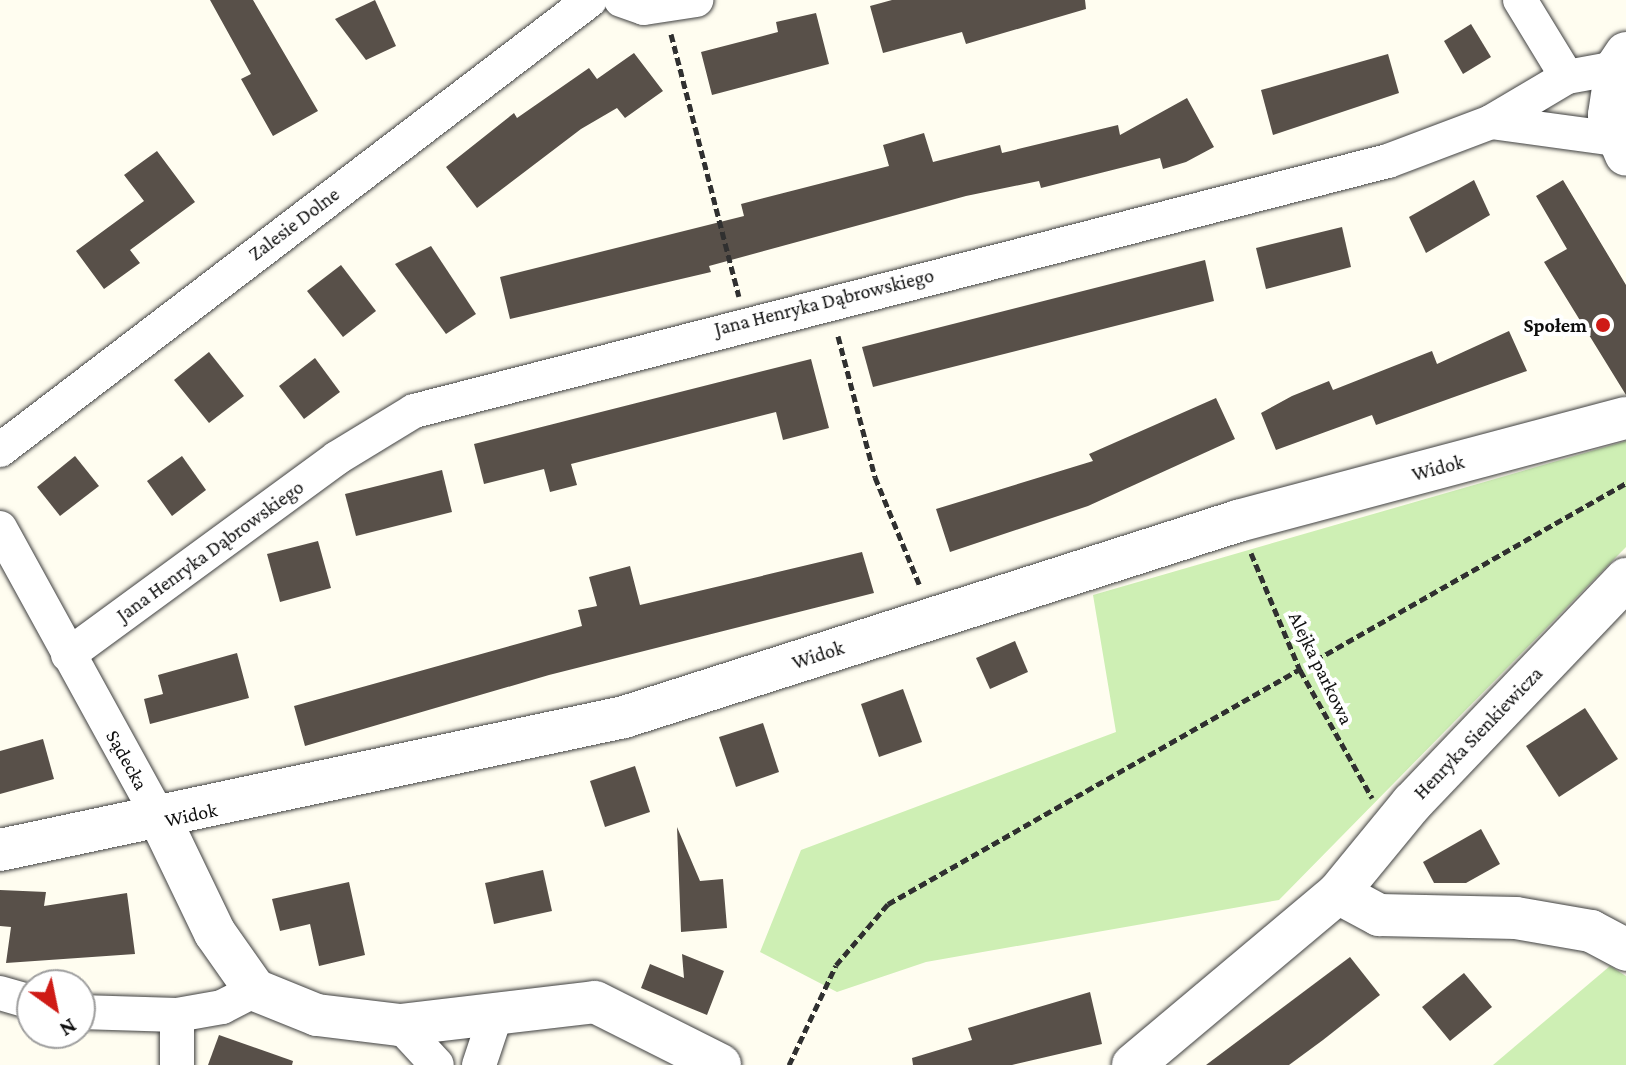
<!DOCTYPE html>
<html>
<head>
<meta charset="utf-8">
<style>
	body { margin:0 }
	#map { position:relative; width:1626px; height:1065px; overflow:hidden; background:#fffdf0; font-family:"Crimson Pro",serif }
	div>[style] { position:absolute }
	.green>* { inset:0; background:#ceefb4 }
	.building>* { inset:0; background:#585049 }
	.path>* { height:5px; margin-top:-2.5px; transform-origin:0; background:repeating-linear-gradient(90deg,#303030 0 8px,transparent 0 12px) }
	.roads { filter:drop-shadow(0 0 2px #414141) drop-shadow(0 0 2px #414141) }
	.minor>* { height:34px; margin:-17px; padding:0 17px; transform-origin:17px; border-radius:17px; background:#fff }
	.tertiary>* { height:42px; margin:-21px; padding:0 21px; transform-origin:21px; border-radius:21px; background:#fff }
	.dots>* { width:22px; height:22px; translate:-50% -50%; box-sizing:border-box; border:4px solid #fff; border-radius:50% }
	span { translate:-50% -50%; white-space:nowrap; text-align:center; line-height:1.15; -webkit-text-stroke:8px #fff; paint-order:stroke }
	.street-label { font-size:20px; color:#0e0e0e }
	.poi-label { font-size:20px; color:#0e0e0e; font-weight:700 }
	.right { translate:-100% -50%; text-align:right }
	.north { position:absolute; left:16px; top:969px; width:80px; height:80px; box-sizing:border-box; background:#fff; border:2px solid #9f9f9f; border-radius:50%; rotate:147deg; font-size:22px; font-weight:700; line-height:32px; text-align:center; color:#0e0e0e }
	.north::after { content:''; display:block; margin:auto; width:28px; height:36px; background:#cf1b16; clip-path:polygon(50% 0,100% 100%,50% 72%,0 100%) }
</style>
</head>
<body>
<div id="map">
	<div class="green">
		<i style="clip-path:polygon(1626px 441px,1626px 547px,1279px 900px,926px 962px,837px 992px,760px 952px,801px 850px,1116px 732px,1093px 595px)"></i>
		<i style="clip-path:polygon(1610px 966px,1626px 976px,1626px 1065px,1493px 1065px)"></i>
	</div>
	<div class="building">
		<i style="clip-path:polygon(210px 0,253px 0,318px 111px,273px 136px,241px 79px,251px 74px)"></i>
		<i style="clip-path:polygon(375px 0,396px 46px,366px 60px,335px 19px)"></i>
		<i style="clip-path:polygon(892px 0,1085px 0,1086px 9px,966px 44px,962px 32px,883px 53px,870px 6px)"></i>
		<i style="clip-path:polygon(816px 13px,829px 64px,712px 95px,701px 52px,778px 32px,776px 22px)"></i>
		<i style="clip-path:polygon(1471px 24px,1491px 57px,1463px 74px,1444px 41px)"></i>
		<i style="clip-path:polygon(634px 53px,663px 91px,625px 118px,617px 108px,581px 129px,477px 208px,446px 167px,514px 113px,517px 118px,589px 68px,597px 79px)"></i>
		<i style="clip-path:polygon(1388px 54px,1399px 93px,1273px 135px,1261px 90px)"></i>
		<i style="clip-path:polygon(1187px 98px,1214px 147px,1186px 162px,1163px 169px,1160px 158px,1041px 188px,1039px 181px,966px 196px,709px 266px,711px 272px,510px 319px,500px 277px,744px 216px,741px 204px,889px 166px,883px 145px,924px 133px,933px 162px,1000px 145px,1002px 153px,1118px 125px,1120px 135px)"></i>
		<i style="clip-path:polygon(157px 151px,195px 202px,130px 250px,140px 263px,104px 289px,76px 251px,144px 201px,124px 175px)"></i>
		<i style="clip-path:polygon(1474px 180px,1490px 215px,1426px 253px,1409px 217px)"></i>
		<i style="clip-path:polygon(1563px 180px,1626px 285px,1626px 395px,1544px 262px,1567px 249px,1536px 196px)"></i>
		<i style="clip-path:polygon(1342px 227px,1351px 267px,1266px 289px,1256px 248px)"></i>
		<i style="clip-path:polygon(431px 246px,476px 314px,446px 334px,395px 264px)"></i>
		<i style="clip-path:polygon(1205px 260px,1214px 301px,873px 387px,862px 347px)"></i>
		<i style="clip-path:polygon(341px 265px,376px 311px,343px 337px,307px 291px)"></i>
		<i style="clip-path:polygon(1509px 331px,1527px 371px,1376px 425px,1372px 415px,1276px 450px,1261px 413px,1292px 396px,1329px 381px,1333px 390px,1432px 351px,1437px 364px)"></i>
		<i style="clip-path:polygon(209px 352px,244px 396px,209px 423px,174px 380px)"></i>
		<i style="clip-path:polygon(315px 358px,340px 392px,304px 419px,279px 386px)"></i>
		<i style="clip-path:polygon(811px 359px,829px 428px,783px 440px,776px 412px,571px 464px,577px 485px,550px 492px,544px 469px,484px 484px,474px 444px)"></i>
		<i style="clip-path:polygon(1216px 398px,1235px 439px,1088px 506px,950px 552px,936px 509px,1093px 461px,1089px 454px)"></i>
		<i style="clip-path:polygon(75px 456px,99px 486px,60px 516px,37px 487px)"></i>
		<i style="clip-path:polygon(182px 456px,206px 490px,172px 516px,147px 481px)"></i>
		<i style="clip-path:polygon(442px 470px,452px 512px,356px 536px,345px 494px)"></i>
		<i style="clip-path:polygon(318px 541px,331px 588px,280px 602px,267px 554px)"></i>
		<i style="clip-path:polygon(862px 552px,874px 593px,549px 675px,305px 746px,294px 706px,582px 626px,578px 610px,597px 606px,589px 577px,630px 566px,640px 605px)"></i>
		<i style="clip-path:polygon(1015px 641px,1028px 672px,990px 689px,976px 658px)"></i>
		<i style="clip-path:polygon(237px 653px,249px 698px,150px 724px,144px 699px,163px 694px,158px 675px)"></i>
		<i style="clip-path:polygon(903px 689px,922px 742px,879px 757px,861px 704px)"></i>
		<i style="clip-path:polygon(1585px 708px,1618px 759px,1559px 797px,1526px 746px)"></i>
		<i style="clip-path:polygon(763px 723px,779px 772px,736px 787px,719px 737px)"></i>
		<i style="clip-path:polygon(43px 739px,54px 779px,0 794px,0 751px)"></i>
		<i style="clip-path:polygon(635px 766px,650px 812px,605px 827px,590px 781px)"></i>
		<i style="clip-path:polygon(677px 827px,700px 881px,723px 879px,727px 928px,681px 932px)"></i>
		<i style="clip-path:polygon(1481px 829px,1500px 864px,1466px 883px,1434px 883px,1423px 862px)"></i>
		<i style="clip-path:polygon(543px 870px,552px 911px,494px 924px,485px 883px)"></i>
		<i style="clip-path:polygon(349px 882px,365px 955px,319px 966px,310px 924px,280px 931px,272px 899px)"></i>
		<i style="clip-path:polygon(0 890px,46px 892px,44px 906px,127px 893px,135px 954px,6px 963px,11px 927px,0 926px)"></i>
		<i style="clip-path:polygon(682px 954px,724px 971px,707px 1015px,641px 988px,650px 964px,684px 978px)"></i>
		<i style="clip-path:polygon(1350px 957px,1380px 995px,1323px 1040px,1289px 1065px,1206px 1065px)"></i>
		<i style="clip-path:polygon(1464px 973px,1492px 1007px,1450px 1041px,1422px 1007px)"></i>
		<i style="clip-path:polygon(1090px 992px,1102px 1044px,1012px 1065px,913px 1065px,912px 1058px,972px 1040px,968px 1028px)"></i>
		<i style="clip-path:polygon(219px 1035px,293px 1061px,292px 1065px,208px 1065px)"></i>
	</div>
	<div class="path">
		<i style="left:671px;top:34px;width:271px;rotate:75.5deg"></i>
		<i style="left:838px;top:336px;width:146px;rotate:75.3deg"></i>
		<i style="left:875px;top:477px;width:116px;rotate:67.6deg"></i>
		<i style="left:1251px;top:553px;width:127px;rotate:67.3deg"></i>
		<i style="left:1300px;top:670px;width:147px;rotate:60.6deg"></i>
		<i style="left:789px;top:1065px;width:110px;rotate:-64.8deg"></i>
		<i style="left:836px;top:965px;width:80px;rotate:-49.6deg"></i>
		<i style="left:888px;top:904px;width:850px;rotate:-29.7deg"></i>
	</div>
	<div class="roads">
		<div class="minor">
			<i style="left:621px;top:0;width:24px;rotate:19deg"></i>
			<i style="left:644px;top:8px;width:53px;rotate:-8.7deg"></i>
			<i style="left:1520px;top:0;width:90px;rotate:58.6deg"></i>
			<i style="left:1491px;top:122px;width:125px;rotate:7.8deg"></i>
			<i style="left:0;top:450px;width:742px;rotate:-37.33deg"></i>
			<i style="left:0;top:528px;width:334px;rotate:61.2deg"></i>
			<i style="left:68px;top:655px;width:333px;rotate:-36.2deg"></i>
			<i style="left:337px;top:458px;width:90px;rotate:-31.4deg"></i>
			<i style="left:414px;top:411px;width:1006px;rotate:-14.4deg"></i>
			<i style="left:1388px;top:161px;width:110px;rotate:-20.7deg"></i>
			<i style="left:1491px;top:122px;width:88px;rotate:-30.6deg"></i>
			<i style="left:1567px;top:77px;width:50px;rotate:-10.4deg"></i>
			<i style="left:0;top:993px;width:33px;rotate:16deg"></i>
			<i style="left:80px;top:1012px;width:97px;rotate:1.8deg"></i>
			<i style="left:177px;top:1015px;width:46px;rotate:-10.1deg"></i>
			<i style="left:222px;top:1007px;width:37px;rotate:-27deg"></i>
			<i style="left:177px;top:1015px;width:50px;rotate:90deg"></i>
			<i style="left:400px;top:1025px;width:54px;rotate:47.2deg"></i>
			<i style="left:479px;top:1065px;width:54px;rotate:-71.6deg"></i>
		</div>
		<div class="tertiary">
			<i style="left:1626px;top:53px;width:18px;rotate:124deg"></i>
			<i style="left:1616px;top:68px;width:48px;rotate:98.5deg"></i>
			<i style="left:1609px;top:115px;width:43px;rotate:67deg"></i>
			<i style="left:161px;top:821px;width:124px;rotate:64.3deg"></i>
			<i style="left:215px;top:933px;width:70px;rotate:54.9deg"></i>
			<i style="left:255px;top:990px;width:67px;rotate:22deg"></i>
			<i style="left:317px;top:1015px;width:84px;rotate:6.9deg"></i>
			<i style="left:400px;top:1025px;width:196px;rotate:-6.7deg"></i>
			<i style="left:595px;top:1002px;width:140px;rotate:26.7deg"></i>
			<i style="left:0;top:850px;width:638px;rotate:-12.03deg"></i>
			<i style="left:624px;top:717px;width:645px;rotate:-17.7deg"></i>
			<i style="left:1238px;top:521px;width:401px;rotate:-14.9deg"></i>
			<i style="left:1338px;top:893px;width:47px;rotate:28.2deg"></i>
			<i style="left:1379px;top:915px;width:137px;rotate:1.3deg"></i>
			<i style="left:1516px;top:918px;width:76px;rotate:9.8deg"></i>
			<i style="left:1591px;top:931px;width:40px;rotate:28deg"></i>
			<i style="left:1133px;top:1065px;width:268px;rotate:-40deg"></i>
			<i style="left:1338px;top:893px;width:117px;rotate:-50.6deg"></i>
			<i style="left:1412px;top:803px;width:310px;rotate:-46.3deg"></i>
		</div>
	</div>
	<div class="dots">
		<i style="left:1603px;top:325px;background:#cf1b16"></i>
	</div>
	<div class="street-label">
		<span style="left:294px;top:224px;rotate:-37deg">Zalesie Dolne</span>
		<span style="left:824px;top:302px;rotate:-14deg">Jana Henryka Dąbrowskiego</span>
		<span style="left:1438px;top:468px;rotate:-15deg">Widok</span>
		<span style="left:210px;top:551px;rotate:-36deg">Jana Henryka Dąbrowskiego</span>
		<span style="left:818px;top:655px;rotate:-18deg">Widok</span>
		<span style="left:1321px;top:668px;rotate:64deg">Alejka parkowa</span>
		<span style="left:1478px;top:733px;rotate:-46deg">Henryka Sienkiewicza</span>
		<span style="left:127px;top:760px;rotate:61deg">Sądecka</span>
		<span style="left:191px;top:815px;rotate:-12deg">Widok</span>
	</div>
	<div class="poi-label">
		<span class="right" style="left:1587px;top:325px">Społem</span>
	</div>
	<div class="north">N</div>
</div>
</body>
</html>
